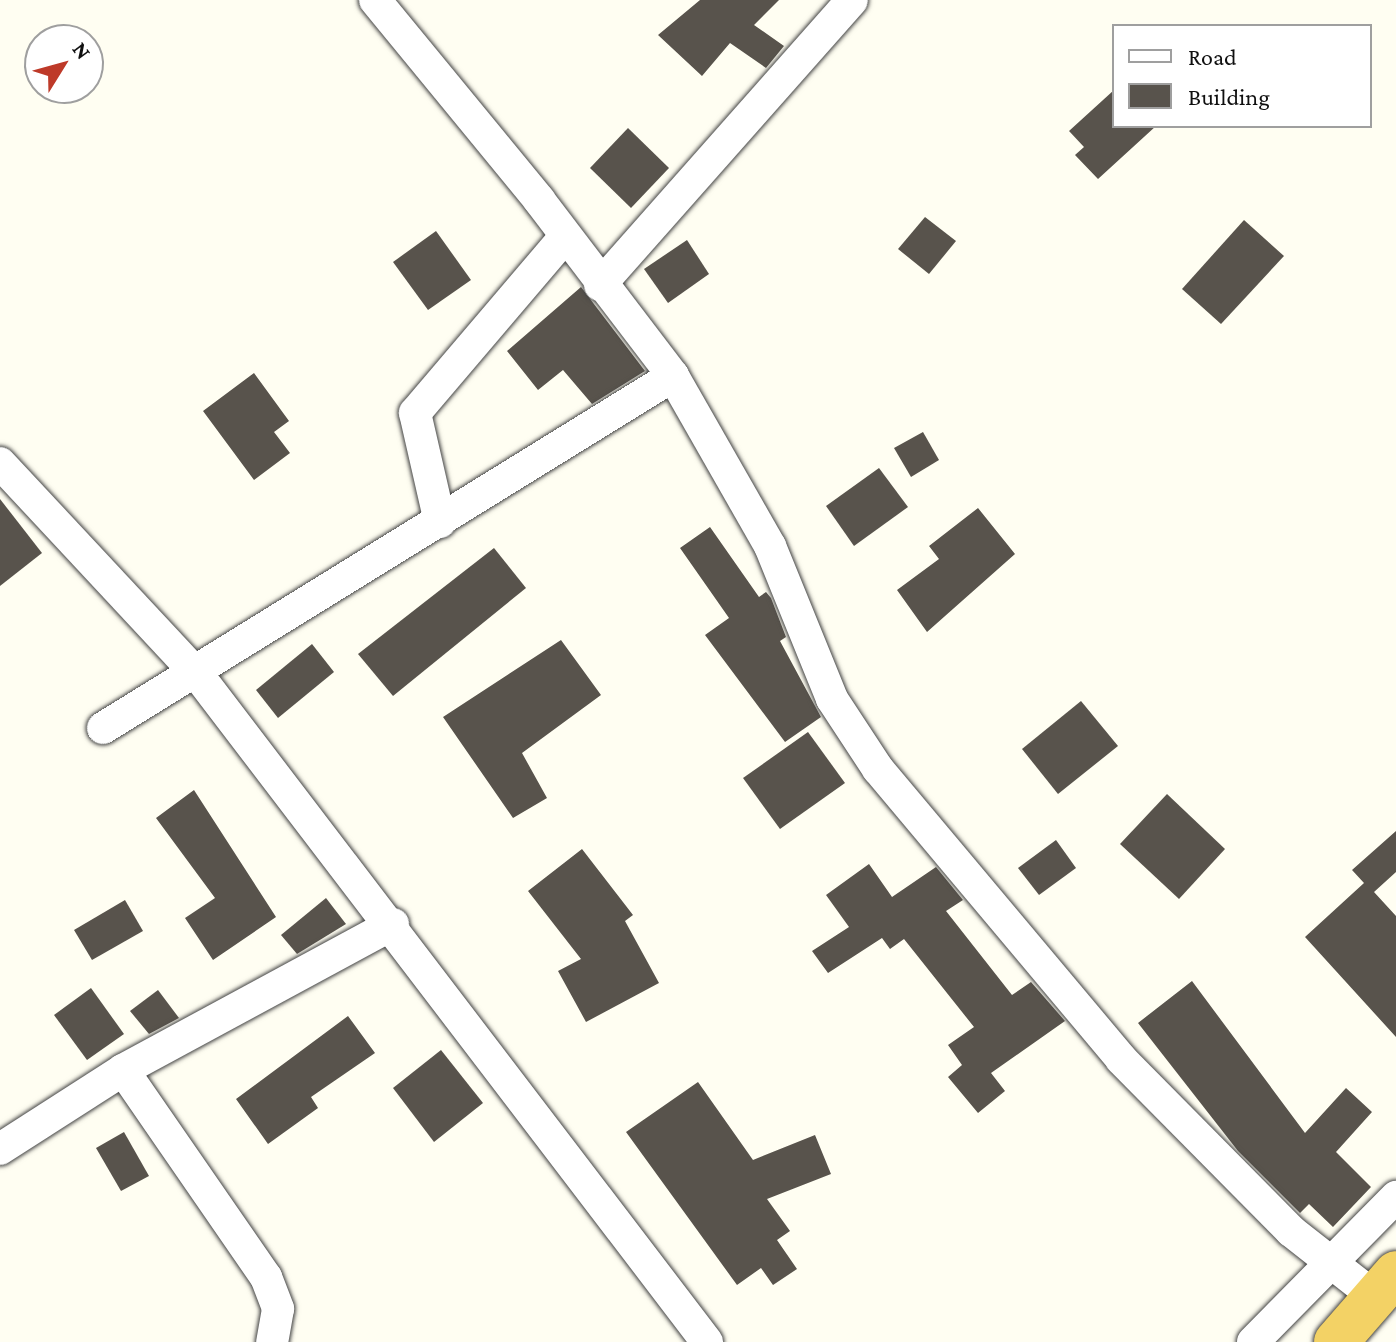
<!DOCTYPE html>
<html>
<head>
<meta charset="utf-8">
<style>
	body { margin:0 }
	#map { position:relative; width:1396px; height:1342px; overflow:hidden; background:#fffef2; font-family:"Crimson Pro",serif }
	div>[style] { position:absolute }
	.building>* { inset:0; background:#58534c }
	.roads { filter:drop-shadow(0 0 2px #434343) drop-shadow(0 0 2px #434343) }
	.minor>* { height:32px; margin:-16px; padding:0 16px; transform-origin:16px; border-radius:16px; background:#fff }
	.trunk>* { height:44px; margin:-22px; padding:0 22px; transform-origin:22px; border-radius:22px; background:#f3d265 }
	span { translate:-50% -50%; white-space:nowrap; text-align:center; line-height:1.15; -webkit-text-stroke:8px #fff; paint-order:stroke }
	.legend { position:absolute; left:1112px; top:24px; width:260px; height:104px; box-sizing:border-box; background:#fff; border:2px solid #9f9f9f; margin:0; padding:10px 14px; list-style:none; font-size:24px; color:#101010 }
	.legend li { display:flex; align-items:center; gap:16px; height:40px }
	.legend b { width:40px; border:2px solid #9f9f9f }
	.north { position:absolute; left:24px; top:24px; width:80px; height:80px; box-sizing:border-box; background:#fff; border:2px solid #9f9f9f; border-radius:50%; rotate:53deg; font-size:22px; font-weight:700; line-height:32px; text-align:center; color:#101010 }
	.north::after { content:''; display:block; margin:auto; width:28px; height:36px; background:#be3a29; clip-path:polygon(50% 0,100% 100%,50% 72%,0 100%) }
</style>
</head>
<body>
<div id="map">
	<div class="building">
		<i style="clip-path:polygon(700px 0,779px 0,754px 25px,784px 46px,766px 68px,730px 43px,702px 76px,658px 35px)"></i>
		<i style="clip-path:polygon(1114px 90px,1114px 126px,1156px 126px,1098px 179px,1075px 155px,1084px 147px,1069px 131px)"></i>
		<i style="clip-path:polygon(628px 128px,669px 168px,631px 208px,590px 168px)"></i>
		<i style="clip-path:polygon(925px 217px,956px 241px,929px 274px,898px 249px)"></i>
		<i style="clip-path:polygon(1244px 220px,1284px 256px,1221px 324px,1182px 289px)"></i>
		<i style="clip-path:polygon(436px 231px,471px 280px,428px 310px,393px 262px)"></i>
		<i style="clip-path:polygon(687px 240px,709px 274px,668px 303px,644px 269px)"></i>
		<i style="clip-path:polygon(581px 287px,645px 371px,592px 404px,563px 370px,538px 390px,507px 351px)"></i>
		<i style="clip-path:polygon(254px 373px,289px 421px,274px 432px,290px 453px,254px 480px,203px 411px)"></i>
		<i style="clip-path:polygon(923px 432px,939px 460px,911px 477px,894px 448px)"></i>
		<i style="clip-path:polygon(879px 468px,908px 507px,854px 546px,826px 506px)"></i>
		<i style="clip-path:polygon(0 499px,42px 553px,0 586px)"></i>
		<i style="clip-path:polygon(978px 508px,1015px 554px,927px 632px,897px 590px,939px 559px,929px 546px)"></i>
		<i style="clip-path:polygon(710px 527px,759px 597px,766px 592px,771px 598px,786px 637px,780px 641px,821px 717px,785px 742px,705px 635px,729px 618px,680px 548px)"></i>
		<i style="clip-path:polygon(494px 548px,526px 588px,393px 696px,358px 654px)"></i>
		<i style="clip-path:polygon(561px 640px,601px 695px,522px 753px,547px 798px,513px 818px,443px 717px)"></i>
		<i style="clip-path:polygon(312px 644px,334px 672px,278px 718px,256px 690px)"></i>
		<i style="clip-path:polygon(1081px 701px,1118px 746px,1058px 794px,1022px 749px)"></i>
		<i style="clip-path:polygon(808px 732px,845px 783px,780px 829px,743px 778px)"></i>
		<i style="clip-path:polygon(194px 790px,276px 917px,213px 960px,185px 918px,215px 898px,156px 818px)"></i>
		<i style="clip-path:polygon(1167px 794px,1225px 849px,1179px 899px,1120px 844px)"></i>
		<i style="clip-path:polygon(1396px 831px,1396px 872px,1374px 892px,1396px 916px,1396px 1037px,1305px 937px,1364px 883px,1352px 870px)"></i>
		<i style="clip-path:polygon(1056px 840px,1076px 868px,1039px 895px,1018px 868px)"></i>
		<i style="clip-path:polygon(582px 849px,633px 915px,625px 921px,659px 983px,586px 1022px,558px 971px,581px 959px,528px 891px)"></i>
		<i style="clip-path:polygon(869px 864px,892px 897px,936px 867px,963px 900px,946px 911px,1012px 995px,1031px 982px,1065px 1021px,991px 1073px,1005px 1091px,978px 1113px,948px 1077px,962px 1065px,948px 1045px,974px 1027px,904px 939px,890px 949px,882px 938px,828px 973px,812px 951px,849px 927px,826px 895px)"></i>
		<i style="clip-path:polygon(326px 898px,346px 924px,297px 954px,281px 935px)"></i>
		<i style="clip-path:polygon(125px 900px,143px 931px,92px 960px,74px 930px)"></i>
		<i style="clip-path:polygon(1192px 981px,1305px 1133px,1346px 1088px,1372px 1112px,1336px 1152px,1371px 1187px,1333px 1227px,1309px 1204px,1300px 1213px,1238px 1151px,1138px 1023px)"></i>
		<i style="clip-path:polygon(91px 988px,124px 1034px,87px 1060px,54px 1015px)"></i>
		<i style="clip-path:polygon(158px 990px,179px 1018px,149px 1034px,130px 1011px)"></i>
		<i style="clip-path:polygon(348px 1016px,375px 1053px,311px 1097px,318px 1108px,268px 1144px,236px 1099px)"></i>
		<i style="clip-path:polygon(441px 1050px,483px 1103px,434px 1142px,393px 1088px)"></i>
		<i style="clip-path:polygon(698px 1082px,753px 1160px,815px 1135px,831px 1174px,767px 1199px,790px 1231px,777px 1240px,797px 1269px,773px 1285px,761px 1268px,737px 1285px,626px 1132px)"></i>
		<i style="clip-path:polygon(124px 1132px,149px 1176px,121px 1191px,96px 1148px)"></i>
	</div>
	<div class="roads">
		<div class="minor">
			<i style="left:375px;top:0;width:259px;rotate:50.6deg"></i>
			<i style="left:539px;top:200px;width:221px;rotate:52.7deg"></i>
			<i style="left:673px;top:376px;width:196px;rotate:60.3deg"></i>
			<i style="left:770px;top:546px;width:165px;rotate:67.9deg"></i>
			<i style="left:832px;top:699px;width:84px;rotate:56.7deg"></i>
			<i style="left:878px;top:769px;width:378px;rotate:50deg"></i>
			<i style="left:1121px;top:1059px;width:242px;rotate:45.3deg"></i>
			<i style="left:1291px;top:1231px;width:105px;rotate:38.1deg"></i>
			<i style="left:600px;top:285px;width:380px;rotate:-48.5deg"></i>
			<i style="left:0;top:463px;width:290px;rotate:47deg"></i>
			<i style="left:198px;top:675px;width:839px;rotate:52.65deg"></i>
			<i style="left:440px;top:522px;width:112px;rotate:-102.9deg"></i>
			<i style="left:415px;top:413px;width:231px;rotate:-49.6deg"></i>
			<i style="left:103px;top:728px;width:670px;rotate:-31.7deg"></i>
			<i style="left:123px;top:1070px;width:252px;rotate:55.4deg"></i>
			<i style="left:266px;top:1277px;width:34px;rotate:69deg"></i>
			<i style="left:278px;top:1309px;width:34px;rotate:100deg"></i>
			<i style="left:0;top:1149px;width:146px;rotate:-32.7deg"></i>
			<i style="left:123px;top:1070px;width:307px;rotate:-28.4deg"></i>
			<i style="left:1253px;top:1342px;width:204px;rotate:-45.4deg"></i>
		</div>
		<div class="trunk">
			<i style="left:1336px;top:1342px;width:91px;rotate:-49deg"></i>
		</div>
	</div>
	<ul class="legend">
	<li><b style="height:10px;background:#fff"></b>Road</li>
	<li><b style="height:22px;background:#58534c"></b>Building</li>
	</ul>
	<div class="north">N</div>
</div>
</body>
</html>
